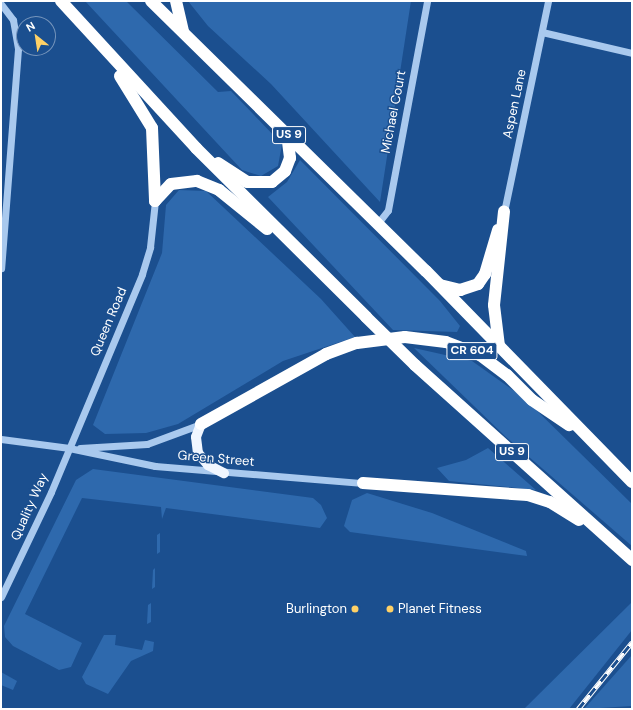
<!DOCTYPE html>
<html>
<head>
<meta charset="utf-8">
<style>
	body { margin:0 }
	#map { position:relative; width:633px; height:710px; overflow:hidden; background:#1b4f8f; font-family:"DM Sans",sans-serif }
	div>[style] { position:absolute }
	.green>* { inset:0; background:#2e69ad }
	.minor>* { height:7px; margin:-3.5px; padding:0 3.5px; transform-origin:3.5px; border-radius:3.5px; background:#a9c9ee }
	.major>* { height:10px; margin:-5px; padding:0 5px; transform-origin:5px; border-radius:5px; background:#f0f6ff }
	.highway>* { height:12px; margin:-6px; padding:0 6px; transform-origin:6px; border-radius:6px; background:#fff }
	.rail>* { height:4.5px; margin-top:-2.25px; transform-origin:0; background:repeating-linear-gradient(90deg,#1b4f8f 0 9px,#fff 0 18px); box-sizing:border-box; border-block:1px solid #fff }
	.highway-bridge>* { height:12px; margin:-6px; padding:0 6px; transform-origin:6px; border-radius:6px; background:#fff }
	.dots>* { width:11px; height:11px; translate:-50% -50%; box-sizing:border-box; border:2px solid #1b4f8f; border-radius:50% }
	span { translate:-50% -50%; white-space:nowrap; text-align:center; line-height:1.15; -webkit-text-stroke:3px #1b4f8f; paint-order:stroke }
	.shield-label span { padding:1px 3px; background:#1b4f8f; border:1px solid; border-radius:3px; -webkit-text-stroke-width:0 }
	.shield-label { font-size:12px; color:#fff; font-weight:700 }
	.street-label { font-size:13px; color:#fff }
	.poi-label { font-size:13px; color:#fff }
	.right { translate:-100% -50%; text-align:right }
	.left { translate:0 -50%; text-align:left }
	.frame { position:absolute; inset:0; border:2px solid #fff; pointer-events:none }
	.north { position:absolute; left:16px; top:16px; width:40px; height:40px; box-sizing:border-box; background:#1b4f8f; border:1px solid #7695bc; border-radius:50%; rotate:330deg; font-size:11px; font-weight:700; line-height:16px; text-align:center; color:#fff }
	.north::after { content:''; display:block; margin:auto; width:14px; height:18px; background:#ffd166; clip-path:polygon(50% 0,100% 100%,50% 72%,0 100%) }
</style>
</head>
<body>
<div id="map">
	<div class="green">
		<i style="clip-path:polygon(85px 1px,126px 1px,218px 92px,231px 91px,282px 144px,278px 166px,261px 176px,242px 170px)"></i>
		<i style="clip-path:polygon(188px 1px,411px 1px,380px 202px,271px 84px,208px 26px)"></i>
		<i style="clip-path:polygon(300px 160px,440px 301px,460px 326px,457px 332px,393px 330px,268px 197px,287px 182px)"></i>
		<i style="clip-path:polygon(179px 190px,206px 191px,321px 299px,355px 337px,283px 361px,178px 424px,146px 433px,105px 434px,93px 425px,162px 253px,166px 205px)"></i>
		<i style="clip-path:polygon(414px 348px,472px 361px,524px 398px,632px 504px,632px 546px,506px 437px)"></i>
		<i style="clip-path:polygon(488px 448px,536px 490px,449px 481px,437px 468px,466px 460px)"></i>
		<i style="clip-path:polygon(93px 469px,313px 498px,321px 505px,327px 518px,320px 528px,166px 508px,162px 519px,161px 507px,82px 498px,25px 614px,82px 643px,71px 667px,59px 670px,13px 646px,5px 637px,4px 626px,76px 480px)"></i>
		<i style="clip-path:polygon(367px 493px,432px 513px,526px 551px,527px 556px,350px 532px,344px 526px,352px 500px)"></i>
		<i style="clip-path:polygon(160px 533px,160px 552px,157px 554px,157px 535px)"></i>
		<i style="clip-path:polygon(155px 568px,155px 587px,152px 589px,153px 570px)"></i>
		<i style="clip-path:polygon(632px 602px,632px 630px,569px 709px,524px 709px)"></i>
		<i style="clip-path:polygon(151px 603px,151px 622px,147px 624px,148px 605px)"></i>
		<i style="clip-path:polygon(104px 635px,116px 635px,115px 645px,142px 650px,145px 640px,154px 642px,153px 651px,131px 661px,108px 694px,86px 684px,82px 677px)"></i>
		<i style="clip-path:polygon(632px 655px,632px 706px,584px 709px)"></i>
		<i style="clip-path:polygon(1px 672px,17px 681px,13px 690px,1px 685px)"></i>
	</div>
	<div class="minor">
		<i style="left:1px;top:4px;width:20px;rotate:53deg"></i>
		<i style="left:13px;top:20px;width:29px;rotate:80deg"></i>
		<i style="left:18px;top:49px;width:220px;rotate:94.4deg"></i>
		<i style="left:542px;top:32px;width:92px;rotate:13.1deg"></i>
		<i style="left:504px;top:212px;width:216px;rotate:-78.2deg"></i>
		<i style="left:378px;top:223px;width:16px;rotate:-52deg"></i>
		<i style="left:388px;top:210px;width:213px;rotate:-79.4deg"></i>
		<i style="left:1px;top:439px;width:69px;rotate:7.5deg"></i>
		<i style="left:69px;top:448px;width:88px;rotate:11.8deg"></i>
		<i style="left:155px;top:466px;width:209px;rotate:4.7deg"></i>
		<i style="left:80px;top:448px;width:67px;rotate:-3.4deg"></i>
		<i style="left:147px;top:444px;width:58px;rotate:-20.3deg"></i>
		<i style="left:1px;top:597px;width:116px;rotate:-64.5deg"></i>
		<i style="left:51px;top:492px;width:236px;rotate:-67.3deg"></i>
		<i style="left:142px;top:274px;width:28px;rotate:-73deg"></i>
		<i style="left:150px;top:247px;width:46px;rotate:-83.8deg"></i>
	</div>
	<div class="major">
		<i style="left:201px;top:424px;width:14px;rotate:111deg"></i>
		<i style="left:196px;top:437px;width:16px;rotate:83deg"></i>
		<i style="left:198px;top:453px;width:16px;rotate:50deg"></i>
		<i style="left:208px;top:465px;width:18px;rotate:27deg"></i>
	</div>
	<div class="highway">
		<i style="left:61px;top:1px;width:200px;rotate:47.4deg"></i>
		<i style="left:196px;top:148px;width:240px;rotate:44.8deg"></i>
		<i style="left:151px;top:1px;width:385px;rotate:44.5deg"></i>
		<i style="left:426px;top:271px;width:295px;rotate:45.7deg"></i>
		<i style="left:176px;top:1px;width:31px;rotate:77deg"></i>
		<i style="left:120px;top:76px;width:61px;rotate:58.4deg"></i>
		<i style="left:152px;top:128px;width:73px;rotate:87.6deg"></i>
		<i style="left:218px;top:163px;width:35px;rotate:33deg"></i>
		<i style="left:247px;top:182px;width:25px"></i>
		<i style="left:272px;top:182px;width:17px;rotate:-40deg"></i>
		<i style="left:285px;top:171px;width:14px;rotate:-69deg"></i>
		<i style="left:290px;top:158px;width:25px;rotate:-97deg"></i>
		<i style="left:155px;top:201px;width:23px;rotate:-47deg"></i>
		<i style="left:171px;top:184px;width:26px;rotate:-7deg"></i>
		<i style="left:197px;top:181px;width:24px;rotate:22deg"></i>
		<i style="left:219px;top:190px;width:62px;rotate:39.1deg"></i>
		<i style="left:440px;top:285px;width:21px;rotate:14deg"></i>
		<i style="left:460px;top:290px;width:19px;rotate:-18deg"></i>
		<i style="left:478px;top:284px;width:12px;rotate:-55deg"></i>
		<i style="left:485px;top:274px;width:46px;rotate:-73.5deg"></i>
		<i style="left:499px;top:346px;width:41px;rotate:-97deg"></i>
		<i style="left:494px;top:305px;width:94px;rotate:-83.9deg"></i>
		<i style="left:415px;top:365px;width:292px;rotate:41.9deg"></i>
		<i style="left:201px;top:424px;width:143px;rotate:-29.2deg"></i>
		<i style="left:326px;top:354px;width:33px;rotate:-20deg"></i>
		<i style="left:357px;top:343px;width:48px;rotate:-7.1deg"></i>
		<i style="left:405px;top:337px;width:41px;rotate:7deg"></i>
		<i style="left:446px;top:342px;width:36px;rotate:21deg"></i>
		<i style="left:480px;top:355px;width:34px;rotate:37deg"></i>
		<i style="left:507px;top:375px;width:35px;rotate:45deg"></i>
		<i style="left:532px;top:400px;width:45px;rotate:34deg"></i>
		<i style="left:363px;top:483px;width:165px;rotate:4.2deg"></i>
		<i style="left:528px;top:495px;width:23px;rotate:18deg"></i>
		<i style="left:550px;top:502px;width:34px;rotate:32deg"></i>
	</div>
	<div class="rail">
		<i style="left:578px;top:709px;width:86px;rotate:-51.1deg"></i>
	</div>
	<div class="highway-bridge">
		<i style="left:366px;top:317px;width:69px;rotate:44.4deg"></i>
	</div>
	<div class="dots">
		<i style="left:355px;top:609px;background:#ffd166"></i>
		<i style="left:390px;top:609px;background:#ffd166"></i>
	</div>
	<div class="shield-label">
		<span style="left:289px;top:135px">US 9</span>
		<span style="left:472px;top:351px">CR 604</span>
		<span style="left:512px;top:452px">US 9</span>
	</div>
	<div class="street-label">
		<span style="left:515px;top:104px;rotate:-78deg">Aspen Lane</span>
		<span style="left:394px;top:112px;rotate:-79deg">Michael Court</span>
		<span style="left:109px;top:322px;rotate:-67deg">Queen Road</span>
		<span style="left:216px;top:459px;rotate:5deg">Green Street</span>
		<span style="left:30px;top:507px;rotate:-66deg">Quality Way</span>
	</div>
	<div class="poi-label">
		<span class="right" style="left:347px;top:609px">Burlington</span>
		<span class="left" style="left:398px;top:609px">Planet Fitness</span>
	</div>
	<div class="frame"></div>
	<div class="north">N</div>
</div>
</body>
</html>
